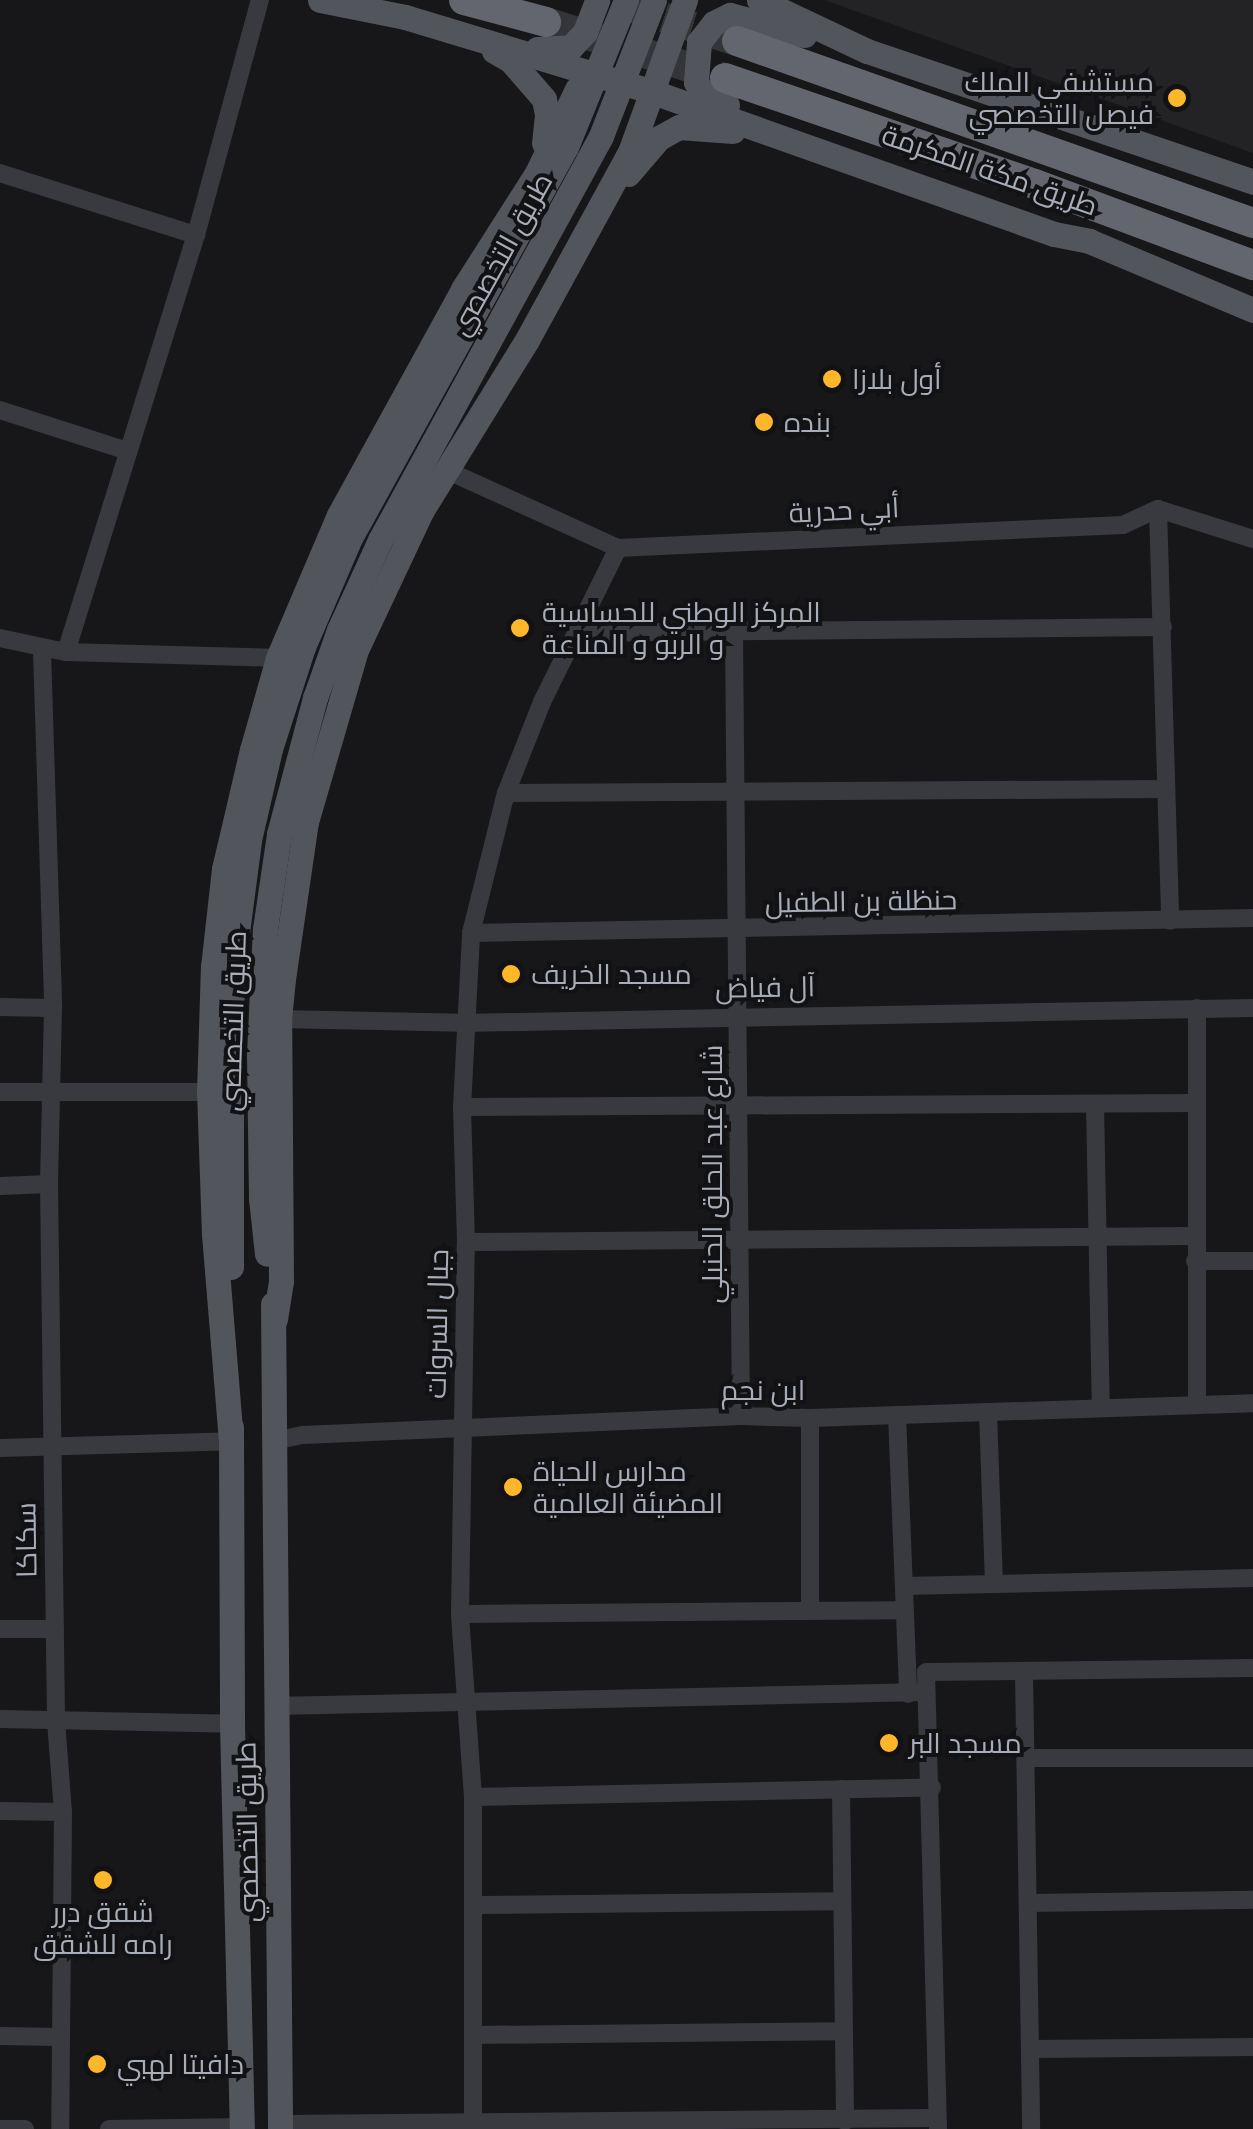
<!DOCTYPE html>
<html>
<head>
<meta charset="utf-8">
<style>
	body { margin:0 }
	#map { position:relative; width:1253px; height:2129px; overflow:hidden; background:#171719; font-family:"Golos Text",Cairo,sans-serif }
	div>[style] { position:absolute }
	.built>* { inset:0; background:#232326 }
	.motorway-tunnel>* { height:30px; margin-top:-15px; transform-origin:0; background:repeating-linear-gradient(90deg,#343539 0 30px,transparent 0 45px) }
	.minor>* { height:18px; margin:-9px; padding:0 9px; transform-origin:9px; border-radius:9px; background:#393a40 }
	.primary>* { height:25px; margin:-12.5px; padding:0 12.5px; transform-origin:12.5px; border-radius:12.5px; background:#53555d }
	.motorway>* { height:30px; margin:-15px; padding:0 15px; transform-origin:15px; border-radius:15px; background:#63666f }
	.primary-bridge>* { height:25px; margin:-12.5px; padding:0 12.5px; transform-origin:12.5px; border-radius:12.5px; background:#53555d }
	.dots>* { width:28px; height:28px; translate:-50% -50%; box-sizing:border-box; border:5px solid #121214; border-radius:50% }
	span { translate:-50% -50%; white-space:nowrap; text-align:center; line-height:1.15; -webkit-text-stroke:8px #121214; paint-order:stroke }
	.poi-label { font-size:28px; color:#a8adba }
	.right { translate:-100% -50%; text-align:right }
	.left { translate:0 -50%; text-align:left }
	.street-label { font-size:28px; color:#a8adba }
</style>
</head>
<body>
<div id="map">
	<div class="built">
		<i style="clip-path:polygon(824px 0,1253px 0,1253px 153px,948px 44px)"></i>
	</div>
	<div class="motorway-tunnel">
		<i style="left:621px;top:4px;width:119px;rotate:17.7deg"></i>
		<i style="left:546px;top:22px;width:187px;rotate:17.5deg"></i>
	</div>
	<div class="minor">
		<i style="left:0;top:173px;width:206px;rotate:17.6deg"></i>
		<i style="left:0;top:410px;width:134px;rotate:17.8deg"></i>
		<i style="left:446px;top:470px;width:189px;rotate:24.4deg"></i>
		<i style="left:618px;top:548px;width:506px;rotate:-2.61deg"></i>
		<i style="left:1123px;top:525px;width:38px;rotate:-25deg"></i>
		<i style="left:1158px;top:509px;width:100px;rotate:17.5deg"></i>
		<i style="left:1158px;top:509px;width:412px;rotate:88.3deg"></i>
		<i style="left:576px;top:633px;width:587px;rotate:-0.59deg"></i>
		<i style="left:734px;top:633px;width:783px;rotate:89.49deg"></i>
		<i style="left:0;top:638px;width:67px;rotate:12deg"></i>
		<i style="left:66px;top:652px;width:212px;rotate:1.6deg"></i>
		<i style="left:42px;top:651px;width:357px;rotate:88.2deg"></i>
		<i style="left:53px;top:1008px;width:176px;rotate:91.3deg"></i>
		<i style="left:49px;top:1184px;width:537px;rotate:89.25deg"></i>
		<i style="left:56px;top:1721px;width:91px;rotate:85.6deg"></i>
		<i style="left:63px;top:1812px;width:317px;rotate:90.5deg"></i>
		<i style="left:66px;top:652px;width:437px;rotate:-72.7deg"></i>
		<i style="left:196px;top:235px;width:244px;rotate:-74.8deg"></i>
		<i style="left:506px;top:793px;width:660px;rotate:-0.35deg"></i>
		<i style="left:471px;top:933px;width:782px;rotate:-1.1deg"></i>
		<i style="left:0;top:1007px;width:53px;rotate:1.1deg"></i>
		<i style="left:279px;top:1019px;width:184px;rotate:1.2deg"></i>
		<i style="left:463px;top:1023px;width:790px;rotate:-1.09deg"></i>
		<i style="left:0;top:1092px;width:209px"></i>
		<i style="left:1095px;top:1105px;width:301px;rotate:88.9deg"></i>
		<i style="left:462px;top:1107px;width:735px;rotate:-0.31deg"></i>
		<i style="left:0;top:1186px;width:49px;rotate:-2.3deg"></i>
		<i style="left:466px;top:1242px;width:728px;rotate:-0.47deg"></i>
		<i style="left:1195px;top:1261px;width:58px"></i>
		<i style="left:1197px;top:1404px;width:396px;rotate:-90deg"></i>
		<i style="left:988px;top:1412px;width:172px;rotate:88deg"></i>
		<i style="left:897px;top:1415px;width:279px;rotate:87.7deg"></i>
		<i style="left:810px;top:1418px;width:193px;rotate:90deg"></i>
		<i style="left:274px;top:1441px;width:30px;rotate:-12deg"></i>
		<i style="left:303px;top:1435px;width:438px;rotate:-2.5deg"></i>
		<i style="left:741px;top:1416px;width:69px;rotate:1.7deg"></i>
		<i style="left:810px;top:1418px;width:443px;rotate:-1.9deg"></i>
		<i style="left:0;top:1448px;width:231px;rotate:-1.7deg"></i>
		<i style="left:904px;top:1586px;width:349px;rotate:-1.3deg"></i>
		<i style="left:460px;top:1614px;width:444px;rotate:-0.5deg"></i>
		<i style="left:0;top:1629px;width:55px"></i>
		<i style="left:1024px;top:1672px;width:457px;rotate:89.1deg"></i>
		<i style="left:275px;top:1706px;width:650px;rotate:-1.23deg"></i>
		<i style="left:0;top:1719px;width:232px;rotate:1.2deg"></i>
		<i style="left:1026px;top:1758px;width:227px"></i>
		<i style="left:841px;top:1789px;width:332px;rotate:89.3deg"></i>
		<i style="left:473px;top:1797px;width:459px;rotate:-1.2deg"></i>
		<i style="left:0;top:1811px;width:63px;rotate:0.9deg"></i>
		<i style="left:1029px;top:1903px;width:224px;rotate:-0.8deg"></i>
		<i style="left:475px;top:1905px;width:367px;rotate:-0.6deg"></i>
		<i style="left:474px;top:2035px;width:369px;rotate:-0.6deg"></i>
		<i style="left:0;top:2036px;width:58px;rotate:1deg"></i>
		<i style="left:1032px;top:2049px;width:221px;rotate:-0.5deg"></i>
		<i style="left:279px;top:2124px;width:657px;rotate:-0.52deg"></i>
		<i style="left:0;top:2129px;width:25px"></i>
		<i style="left:109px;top:2129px;width:133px;rotate:-0.9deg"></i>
		<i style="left:473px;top:2129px;width:332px;rotate:-90deg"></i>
		<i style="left:473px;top:1797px;width:183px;rotate:-94.1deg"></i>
		<i style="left:460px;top:1614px;width:372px;rotate:-89.1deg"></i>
		<i style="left:466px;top:1242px;width:135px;rotate:-91.7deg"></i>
		<i style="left:462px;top:1107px;width:174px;rotate:-87deg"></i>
		<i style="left:471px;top:933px;width:144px;rotate:-76deg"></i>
		<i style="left:506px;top:793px;width:98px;rotate:-68.4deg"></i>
		<i style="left:542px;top:702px;width:172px;rotate:-63.7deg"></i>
		<i style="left:938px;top:2129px;width:457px;rotate:-91.5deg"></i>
		<i style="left:926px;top:1672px;width:327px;rotate:-0.7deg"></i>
	</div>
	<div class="primary">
		<i style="left:320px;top:0;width:87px;rotate:11.3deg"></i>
		<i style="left:405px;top:17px;width:259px;rotate:16.8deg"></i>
		<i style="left:653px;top:92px;width:425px;rotate:19.5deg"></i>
		<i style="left:1054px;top:234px;width:36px;rotate:11deg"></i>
		<i style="left:1089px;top:241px;width:178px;rotate:22.8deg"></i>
		<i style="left:759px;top:0;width:119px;rotate:25.3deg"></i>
		<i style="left:867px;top:51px;width:408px;rotate:18.7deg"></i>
		<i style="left:537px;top:49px;width:34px;rotate:-3deg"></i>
		<i style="left:571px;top:47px;width:21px;rotate:-47deg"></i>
		<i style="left:585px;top:32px;width:34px;rotate:-69deg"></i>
		<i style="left:494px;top:51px;width:20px;rotate:30deg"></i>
		<i style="left:511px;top:61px;width:50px;rotate:49deg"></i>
		<i style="left:544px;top:99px;width:16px;rotate:79deg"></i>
		<i style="left:547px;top:115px;width:28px;rotate:96deg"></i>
		<i style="left:727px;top:105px;width:22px;rotate:-162deg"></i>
		<i style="left:706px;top:98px;width:19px;rotate:-122deg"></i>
		<i style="left:696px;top:82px;width:40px;rotate:-85.7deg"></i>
		<i style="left:699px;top:42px;width:24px;rotate:-52deg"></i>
		<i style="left:714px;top:23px;width:18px;rotate:-27deg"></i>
		<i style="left:730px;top:15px;width:77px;rotate:15.1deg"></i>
		<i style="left:628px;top:174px;width:48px;rotate:-49.3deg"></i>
		<i style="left:659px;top:138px;width:23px;rotate:-29deg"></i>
		<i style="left:679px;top:127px;width:54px;rotate:4.2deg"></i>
		<i style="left:231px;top:1052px;width:215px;rotate:90deg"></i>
		<i style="left:259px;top:1055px;width:143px;rotate:89.2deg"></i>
		<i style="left:261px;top:1198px;width:56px;rotate:83.9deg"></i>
		<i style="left:273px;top:1304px;width:825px;rotate:89.51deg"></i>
		<i style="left:275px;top:1319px;width:38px;rotate:-81deg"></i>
		<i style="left:281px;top:1281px;width:262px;rotate:-90.4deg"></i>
		<i style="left:279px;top:1019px;width:40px;rotate:-84.3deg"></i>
		<i style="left:283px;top:979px;width:159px;rotate:-81.7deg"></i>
		<i style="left:306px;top:822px;width:179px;rotate:-73.8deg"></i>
		<i style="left:356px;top:650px;width:155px;rotate:-64.8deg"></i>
		<i style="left:422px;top:510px;width:200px;rotate:-58.3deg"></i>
		<i style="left:527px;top:340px;width:214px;rotate:-61.3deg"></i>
		<i style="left:630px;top:152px;width:162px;rotate:-70.1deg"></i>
		<i style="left:231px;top:1427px;width:297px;rotate:89.8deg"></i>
		<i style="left:232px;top:1724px;width:405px;rotate:88.6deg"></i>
		<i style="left:231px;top:1441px;width:208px;rotate:-94.7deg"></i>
		<i style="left:214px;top:1234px;width:142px;rotate:-92deg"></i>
		<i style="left:209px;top:1092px;width:125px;rotate:-88.2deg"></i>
		<i style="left:213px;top:967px;width:99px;rotate:-83.6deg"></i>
		<i style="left:224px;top:869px;width:122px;rotate:-76.8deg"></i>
		<i style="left:252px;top:750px;width:96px;rotate:-74.2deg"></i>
		<i style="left:278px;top:658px;width:155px;rotate:-66.9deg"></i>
		<i style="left:339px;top:515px;width:258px;rotate:-61.2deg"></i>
		<i style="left:463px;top:289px;width:138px;rotate:-57.5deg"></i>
		<i style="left:537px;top:173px;width:93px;rotate:-64.5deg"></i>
	</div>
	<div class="motorway">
		<i style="left:464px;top:0;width:85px;rotate:15deg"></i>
		<i style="left:737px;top:41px;width:547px;rotate:19.43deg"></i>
		<i style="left:725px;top:78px;width:328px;rotate:18.9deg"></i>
		<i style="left:1035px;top:184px;width:233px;rotate:20.4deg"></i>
	</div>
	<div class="primary-bridge">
		<i style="left:231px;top:1052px;width:82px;rotate:-89.3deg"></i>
		<i style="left:232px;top:970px;width:131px;rotate:-82.5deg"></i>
		<i style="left:249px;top:840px;width:93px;rotate:-77deg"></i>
		<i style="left:270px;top:749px;width:107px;rotate:-72.1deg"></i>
		<i style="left:303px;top:647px;width:119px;rotate:-66.7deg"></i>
		<i style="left:350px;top:538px;width:447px;rotate:-61.1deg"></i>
		<i style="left:566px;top:147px;width:159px;rotate:-67.8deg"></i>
		<i style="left:259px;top:1055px;width:126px;rotate:-87.3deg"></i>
		<i style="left:265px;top:929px;width:96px;rotate:-81.6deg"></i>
		<i style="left:279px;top:834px;width:141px;rotate:-75.2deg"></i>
		<i style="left:315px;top:698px;width:72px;rotate:-70.6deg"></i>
		<i style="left:339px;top:630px;width:99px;rotate:-65.5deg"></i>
		<i style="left:380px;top:540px;width:460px;rotate:-61.3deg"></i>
		<i style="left:601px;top:136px;width:146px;rotate:-68.7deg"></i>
	</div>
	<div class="dots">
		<i style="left:1177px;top:98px;background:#feb62a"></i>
		<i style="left:832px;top:379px;background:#feb62a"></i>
		<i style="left:764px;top:422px;background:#feb62a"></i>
		<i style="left:520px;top:628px;background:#feb62a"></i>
		<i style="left:511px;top:974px;background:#feb62a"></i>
		<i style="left:513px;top:1487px;background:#feb62a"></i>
		<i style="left:889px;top:1743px;background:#feb62a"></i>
		<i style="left:103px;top:1880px;background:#feb62a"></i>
		<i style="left:97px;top:2064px;background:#feb62a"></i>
	</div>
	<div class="poi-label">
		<span class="right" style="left:1154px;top:98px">مستشفى الملك<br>فيصل التخصصي</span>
		<span class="left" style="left:852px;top:379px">أول بلازا</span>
		<span class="left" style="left:784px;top:422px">بنده</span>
		<span class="left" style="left:542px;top:628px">المركز الوطني للحساسية<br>و الربو و المناعة</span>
		<span class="left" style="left:531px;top:974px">مسجد الخريف</span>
		<span class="left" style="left:533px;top:1487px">مدارس الحياة<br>المضيئة العالمية</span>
		<span class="left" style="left:909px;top:1743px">مسجد البر</span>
		<span style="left:103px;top:1928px">شقق درر<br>رامه للشقق</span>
		<span class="left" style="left:117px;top:2064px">دافيتا لهبي</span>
	</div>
	<div class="street-label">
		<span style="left:990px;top:170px;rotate:19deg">طريق مكة المكرمة</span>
		<span style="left:501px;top:254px;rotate:-61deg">طريق التخصصي</span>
		<span style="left:844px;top:510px;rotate:-3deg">أبي حدرية</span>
		<span style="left:861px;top:901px;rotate:-1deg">حنظلة بن الطفيل</span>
		<span style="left:765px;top:987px;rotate:-1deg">آل فياض</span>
		<span style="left:233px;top:1021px;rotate:-88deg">طريق التخصصي</span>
		<span style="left:712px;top:1174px;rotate:-90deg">شارع عبد الحلق الحنبلي</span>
		<span style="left:437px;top:1324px;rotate:-89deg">جبال السروات</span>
		<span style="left:763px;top:1390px">ابن نجم</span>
		<span style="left:26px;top:1540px;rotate:-91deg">سكاكا</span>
		<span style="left:247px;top:1832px;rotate:-91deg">طريق التخصصي</span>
	</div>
</div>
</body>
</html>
